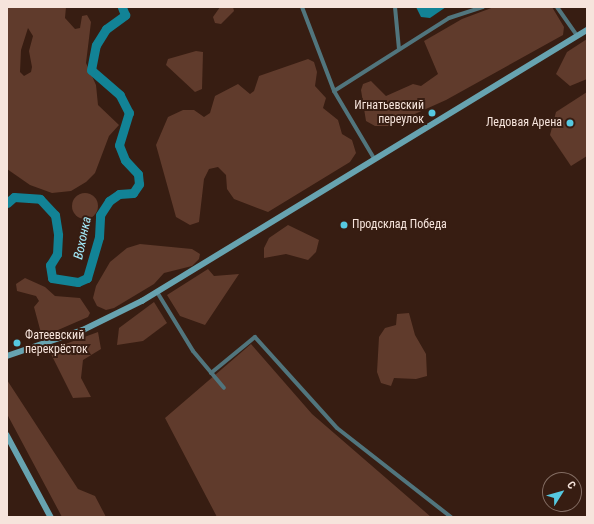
<!DOCTYPE html>
<html>
<head>
<meta charset="utf-8">
<style>
	body { margin:0 }
	#map { position:relative; width:594px; height:524px; overflow:hidden; background:#371d12; font-family:"Roboto Condensed",sans-serif }
	div>[style] { position:absolute }
	.green>* { inset:0; background:#603b2c }
	.round { border-radius:50% }
	.water>* { inset:0; background:#128396 }
	.river>* { height:9px; margin:-4.5px; padding:0 4.5px; transform-origin:4.5px; border-radius:4.5px; background:#128396 }
	.minor>* { height:4px; margin:-2px; padding:0 2px; transform-origin:2px; border-radius:2px; background:#51757d }
	.secondary>* { height:5.5px; margin:-2.75px; padding:0 2.75px; transform-origin:2.75px; border-radius:2.75px; background:#67a3b0 }
	.dots>* { width:11px; height:11px; translate:-50% -50%; box-sizing:border-box; border:2px solid #371d12; border-radius:50% }
	span { translate:-50% -50%; white-space:nowrap; text-align:center; line-height:1.15; -webkit-text-stroke:4px #371d12; paint-order:stroke }
	.poi-label { font-size:12px; color:#f6e4dc }
	.right { translate:-100% -50%; text-align:right }
	.left { translate:0 -50%; text-align:left }
	.water-label { font-size:13px; color:#a4ecfc; font-style:italic }
	.frame { position:absolute; inset:0; border:8px solid #f6e4dc; pointer-events:none }
	.north { position:absolute; left:542px; top:472px; width:40px; height:40px; box-sizing:border-box; background:#371d12; border:1px solid #836d63; border-radius:50%; rotate:53deg; font-size:11px; font-weight:700; line-height:16px; text-align:center; color:#f6e4dc }
	.north::after { content:''; display:block; margin:auto; width:14px; height:18px; background:#56c9e1; clip-path:polygon(50% 0,100% 100%,50% 72%,0 100%) }
</style>
</head>
<body>
<div id="map">
	<div class="green">
		<i style="clip-path:polygon(evenodd,7px 7px,66px 7px,65px 18px,75px 29px,80px 28px,82px 16px,87px 15px,91px 22px,86px 63px,96px 85px,98px 105px,119px 125px,109px 136px,95px 173px,86px 182px,71px 191px,52px 193px,30px 185px,7px 169px,7px 7px,28px 28px,33px 36px,29px 51px,32px 67px,31px 72px,24px 76px,20px 72px,21px 50px,28px 28px)"></i>
		<i style="clip-path:polygon(220px 7px,233px 7px,234px 11px,221px 24px,215px 23px,213px 17px)"></i>
		<i style="clip-path:polygon(494px 7px,552px 7px,564px 27px,563px 35px,446px 100px,388px 126px,375px 126px,366px 121px,361px 90px,363px 84px,371px 81px,386px 96px,413px 84px,421px 86px,438px 74px,424px 41px,462px 19px)"></i>
		<i style="clip-path:polygon(587px 39px,587px 79px,570px 86px,556px 74px,567px 52px)"></i>
		<i style="clip-path:polygon(196px 51px,203px 52px,202px 89px,195px 92px,166px 65px,168px 59px)"></i>
		<i style="clip-path:polygon(308px 59px,314px 62px,317px 72px,315px 86px,326px 98px,323px 108px,338px 120px,342px 134px,352px 140px,356px 153px,350px 162px,268px 212px,234px 199px,227px 189px,226px 175px,218px 167px,209px 169px,204px 179px,199px 222px,190px 225px,176px 217px,156px 145px,168px 117px,183px 110px,194px 110px,204px 117px,210px 113px,215px 96px,238px 84px,250px 94px,254px 91px,259px 76px)"></i>
		<i style="clip-path:polygon(587px 92px,587px 156px,571px 166px,550px 135px,556px 112px)"></i>
		<i class="round" style="left:72px;top:193px;width:26px;height:26px"></i>
		<i style="clip-path:polygon(288px 225px,319px 240px,316px 252px,308px 260px,286px 254px,264px 258px,264px 248px,269px 238px)"></i>
		<i style="clip-path:polygon(140px 244px,192px 249px,200px 254px,199px 259px,192px 266px,164px 273px,154px 284px,114px 308px,106px 310px,97px 306px,93px 298px,96px 286px,110px 262px,127px 248px)"></i>
		<i style="clip-path:polygon(208px 269px,214px 276px,239px 274px,205px 325px,180px 316px,167px 295px)"></i>
		<i style="clip-path:polygon(25px 278px,45px 287px,55px 296px,80px 298px,90px 313px,88px 317px,58px 330px,41px 333px,34px 307px,39px 301px,36px 296px,17px 291px,16px 284px)"></i>
		<i style="clip-path:polygon(154px 302px,167px 323px,143px 341px,117px 345px,119px 328px)"></i>
		<i style="clip-path:polygon(409px 313px,415px 335px,426px 354px,427px 376px,416px 379px,394px 378px,391px 386px,381px 383px,377px 372px,379px 337px,385px 328px,396px 325px,397px 314px)"></i>
		<i style="clip-path:polygon(98px 332px,101px 349px,83px 360px,81px 378px,91px 397px,73px 398px,49px 350px)"></i>
		<i style="clip-path:polygon(251px 344px,312px 414px,431px 517px,217px 517px,165px 418px)"></i>
		<i style="clip-path:polygon(7px 380px,78px 489px,95px 496px,106px 517px,62px 517px,7px 414px)"></i>
	</div>
	<div class="water">
		<i style="clip-path:polygon(416px 7px,446px 7px,430px 18px,421px 17px)"></i>
	</div>
	<div class="river">
		<i style="left:7px;top:203px;width:9px;rotate:-41deg"></i>
		<i style="left:14px;top:197px;width:26px;rotate:4deg"></i>
		<i style="left:40px;top:199px;width:22px;rotate:47deg"></i>
		<i style="left:55px;top:215px;width:20px;rotate:81deg"></i>
		<i style="left:58px;top:235px;width:19px;rotate:93deg"></i>
		<i style="left:57px;top:254px;width:13px;rotate:122deg"></i>
		<i style="left:50px;top:265px;width:13px;rotate:81deg"></i>
		<i style="left:52px;top:278px;width:26px;rotate:9deg"></i>
		<i style="left:78px;top:282px;width:10px;rotate:-24deg"></i>
		<i style="left:87px;top:278px;width:43px;rotate:-73.7deg"></i>
		<i style="left:99px;top:237px;width:22px;rotate:-87deg"></i>
		<i style="left:100px;top:215px;width:17px;rotate:-57deg"></i>
		<i style="left:109px;top:201px;width:12px;rotate:-35deg"></i>
		<i style="left:119px;top:194px;width:14px;rotate:-4deg"></i>
		<i style="left:133px;top:193px;width:11px;rotate:-56deg"></i>
		<i style="left:139px;top:184px;width:10px;rotate:-96deg"></i>
		<i style="left:138px;top:174px;width:19px;rotate:-133deg"></i>
		<i style="left:125px;top:160px;width:16px;rotate:-112deg"></i>
		<i style="left:119px;top:145px;width:34px;rotate:-73deg"></i>
		<i style="left:129px;top:113px;width:20px;rotate:-117deg"></i>
		<i style="left:120px;top:95px;width:38px;rotate:-139deg"></i>
		<i style="left:91px;top:70px;width:25px;rotate:-79deg"></i>
		<i style="left:96px;top:45px;width:19px;rotate:-58deg"></i>
		<i style="left:106px;top:29px;width:24px;rotate:-36deg"></i>
		<i style="left:125px;top:15px;width:9px;rotate:-111deg"></i>
	</div>
	<div class="minor">
		<i style="left:302px;top:7px;width:90px;rotate:69.1deg"></i>
		<i style="left:334px;top:91px;width:80px;rotate:59.3deg"></i>
		<i style="left:395px;top:7px;width:42px;rotate:84.6deg"></i>
		<i style="left:557px;top:7px;width:35px;rotate:55deg"></i>
		<i style="left:334px;top:91px;width:136px;rotate:-32.4deg"></i>
		<i style="left:449px;top:18px;width:36px;rotate:-18deg"></i>
		<i style="left:157px;top:292px;width:69px;rotate:58.6deg"></i>
		<i style="left:193px;top:351px;width:48px;rotate:50deg"></i>
		<i style="left:211px;top:373px;width:57px;rotate:-39.3deg"></i>
		<i style="left:255px;top:337px;width:122px;rotate:48deg"></i>
		<i style="left:337px;top:428px;width:145px;rotate:38deg"></i>
	</div>
	<div class="secondary">
		<i style="left:7px;top:356px;width:80px;rotate:-18.9deg"></i>
		<i style="left:83px;top:330px;width:66px;rotate:-26.2deg"></i>
		<i style="left:142px;top:301px;width:521px;rotate:-31.34deg"></i>
		<i style="left:7px;top:435px;width:93px;rotate:61.8deg"></i>
	</div>
	<div class="dots">
		<i style="left:432px;top:113px;background:#56c9e1"></i>
		<i style="left:570px;top:123px;background:#56c9e1"></i>
		<i style="left:344px;top:225px;background:#56c9e1"></i>
		<i style="left:17px;top:343px;background:#56c9e1"></i>
	</div>
	<div class="poi-label">
		<span class="right" style="left:424px;top:113px">Игнатьевский<br>переулок</span>
		<span class="right" style="left:562px;top:123px">Ледовая Арена</span>
		<span class="left" style="left:352px;top:225px">Продсклад Победа</span>
		<span class="left" style="left:25px;top:343px">Фатеевский<br>перекрёсток</span>
	</div>
	<div class="water-label">
		<span style="left:83px;top:238px;rotate:-78deg">Вохонка</span>
	</div>
	<div class="frame"></div>
	<div class="north">С</div>
</div>
</body>
</html>
